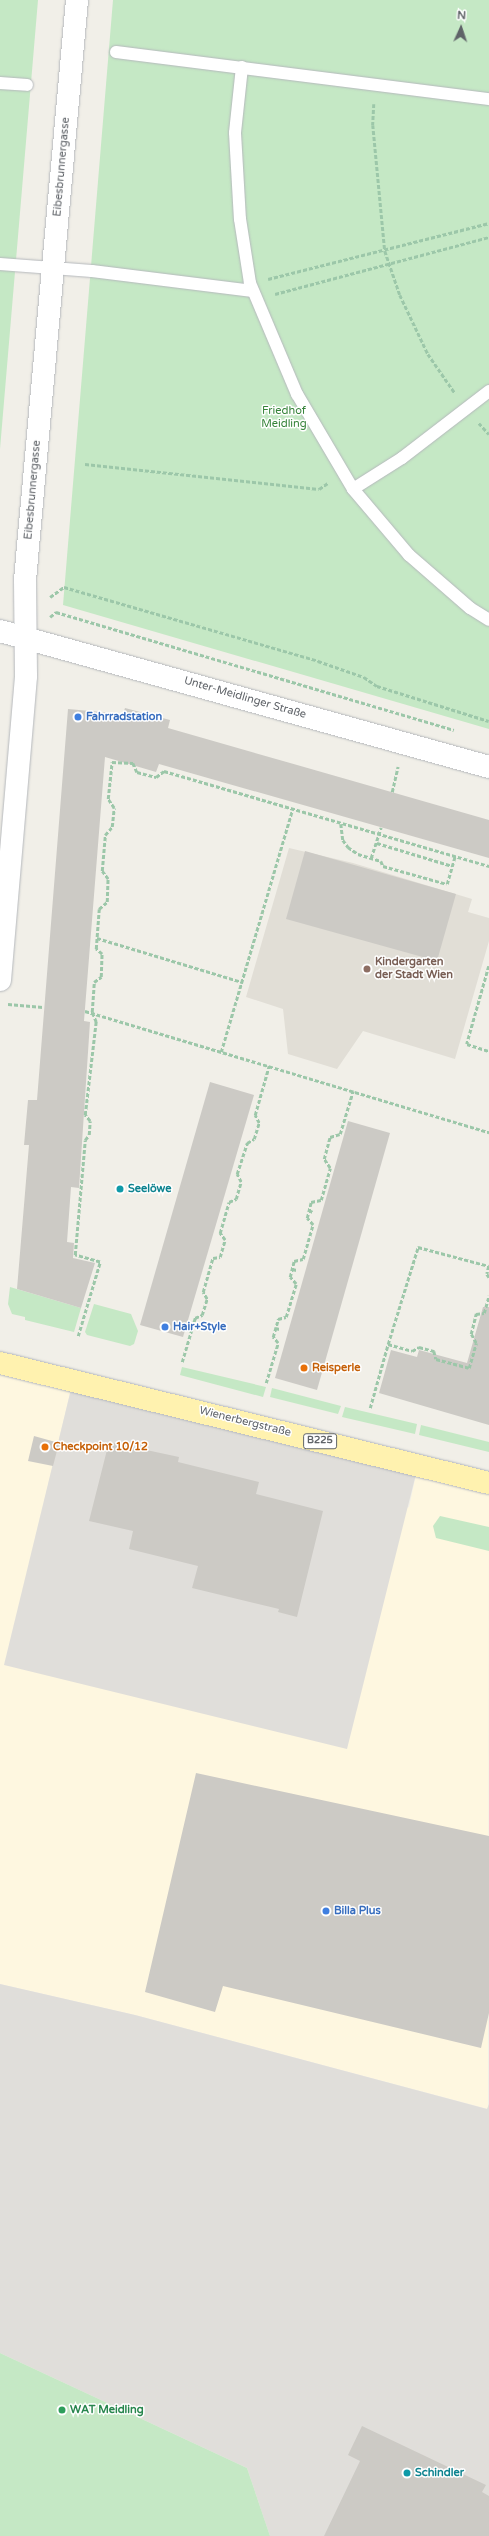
<!DOCTYPE html>
<html>
<head>
<meta charset="utf-8">
<style>
	body { margin:0 }
	#map { position:relative; width:489px; height:2536px; overflow:hidden; background:#f1efe8; font-family:"Varela Round",sans-serif }
	div>[style] { position:absolute }
	.commercial>* { inset:0; background:#fef7e0 }
	.industrial>* { inset:0; background:#e0deda }
	.education>* { inset:0; background:#e1ded6 }
	.green>* { inset:0; background:#c5e8c5 }
	.building>* { inset:0; background:#cccac5 }
	.path>* { height:2.5px; margin-top:-1.25px; transform-origin:0; background:repeating-linear-gradient(90deg,#9cc7a9 0 4px,transparent 0 6px) }
	.roads { filter:drop-shadow(0 0 1px #b5b8bc) drop-shadow(0 0 1px #b5b8bc) }
	.service>* { height:12px; margin:-6px; padding:0 6px; transform-origin:6px; border-radius:6px; background:#fff }
	.minor>* { height:22px; margin:-11px; padding:0 11px; transform-origin:11px; border-radius:11px; background:#fff }
	.primary>* { height:22px; margin:-11px; padding:0 11px; transform-origin:11px; border-radius:11px; background:#fff2af }
	.dots>* { width:11px; height:11px; translate:-50% -50%; box-sizing:border-box; border:2px solid #fff; border-radius:50% }
	span { translate:-50% -50%; white-space:nowrap; text-align:center; line-height:1.15; -webkit-text-stroke:3px #fff; paint-order:stroke }
	.shield-label span { padding:1px 3px; background:#fff; border:1px solid; border-radius:3px; -webkit-text-stroke-width:0 }
	.shield-label { font-size:10px; color:#5f6368; font-weight:700 }
	.street-label { font-size:11px; color:#5f6368 }
	.park-label { font-size:11px; color:#348238 }
	.shop-label { font-size:11px; color:#366cbe; font-weight:700 }
	.left { translate:0 -50%; text-align:left }
	.education-label { font-size:11px; color:#785e54; font-weight:700 }
	.culture-label { font-size:11px; color:#0d838f; font-weight:700 }
	.food-label { font-size:11px; color:#c56008; font-weight:700 }
	.leisure-label { font-size:11px; color:#27864d; font-weight:700 }
	.north { position:absolute; left:441px; top:8px; width:40px; height:40px; -webkit-text-stroke:3px #fff; paint-order:stroke; rotate:3deg; font-size:11px; font-weight:700; line-height:16px; text-align:center; color:#5f6368 }
	.north::after { content:''; display:block; margin:auto; width:14px; height:18px; background:#5f6368; clip-path:polygon(50% 0,100% 100%,50% 72%,0 100%) }
</style>
</head>
<body>
<div id="map">
	<div class="commercial">
		<i style="clip-path:polygon(0 1363px,73px 1381px,5px 1665px,409px 1507px,417px 1470px,489px 1489px,488px 2109px,135px 2015px,0 1984px)"></i>
	</div>
	<div class="industrial">
		<i style="clip-path:polygon(73px 1381px,417px 1470px,347px 1749px,4px 1665px)"></i>
		<i style="clip-path:polygon(0 1984px,135px 2015px,487px 2109px,489px 2104px,489px 2536px,270px 2536px,247px 2468px,0 2353px)"></i>
	</div>
	<div class="education">
		<i style="clip-path:polygon(289px 848px,353px 863px,472px 899px,468px 912px,489px 918px,489px 941px,455px 1059px,363px 1031px,337px 1069px,288px 1054px,283px 1009px,246px 997px)"></i>
	</div>
	<div class="green">
		<i style="clip-path:polygon(0 0,38px 0,0 449px)"></i>
		<i style="clip-path:polygon(113px 0,489px 0,489px 729px,63px 605px)"></i>
		<i style="clip-path:polygon(10px 1287px,81px 1308px,74px 1332px,25px 1320px,25px 1317px,12px 1314px,8px 1304px)"></i>
		<i style="clip-path:polygon(94px 1304px,131px 1314px,138px 1331px,134px 1344px,130px 1346px,87px 1335px,85px 1332px)"></i>
		<i style="clip-path:polygon(182px 1367px,266px 1387px,263px 1397px,180px 1375px)"></i>
		<i style="clip-path:polygon(272px 1388px,341px 1406px,338px 1414px,270px 1397px)"></i>
		<i style="clip-path:polygon(345px 1407px,417px 1424px,415px 1434px,342px 1417px)"></i>
		<i style="clip-path:polygon(421px 1425px,489px 1442px,489px 1452px,419px 1435px)"></i>
		<i style="clip-path:polygon(440px 1516px,489px 1527px,489px 1551px,436px 1538px,433px 1526px)"></i>
		<i style="clip-path:polygon(0 2353px,247px 2468px,270px 2536px,0 2536px)"></i>
	</div>
	<div class="building">
		<i style="clip-path:polygon(125px 708px,170px 720px,168px 728px,489px 820px,489px 858px,159px 764px,156px 772px,105px 757px,84px 1021px,90px 1022px,79px 1188px,71px 1187px,67px 1242px,74px 1243px,73px 1258px,95px 1263px,81px 1308px,17px 1289px,29px 1145px,24px 1145px,28px 1100px,37px 1100px,68px 709px,123px 714px)"></i>
		<i style="clip-path:polygon(305px 851px,456px 894px,437px 961px,286px 919px)"></i>
		<i style="clip-path:polygon(210px 1082px,254px 1095px,183px 1337px,140px 1325px)"></i>
		<i style="clip-path:polygon(348px 1121px,390px 1133px,317px 1390px,275px 1378px)"></i>
		<i style="clip-path:polygon(483px 1307px,489px 1307px,489px 1425px,379px 1393px,391px 1350px,417px 1357px,419px 1350px,467px 1363px)"></i>
		<i style="clip-path:polygon(34px 1436px,59px 1443px,53px 1466px,28px 1461px)"></i>
		<i style="clip-path:polygon(109px 1442px,179px 1457px,178px 1462px,259px 1482px,256px 1494px,323px 1511px,297px 1617px,278px 1612px,279px 1609px,192px 1588px,198px 1566px,129px 1549px,133px 1531px,89px 1521px)"></i>
		<i style="clip-path:polygon(196px 1773px,489px 1836px,489px 2013px,481px 2048px,223px 1986px,215px 2012px,145px 1992px)"></i>
		<i style="clip-path:polygon(362px 2426px,486px 2485px,482px 2492px,489px 2496px,489px 2536px,324px 2536px,360px 2461px,348px 2455px)"></i>
	</div>
	<div class="path">
		<i style="left:374px;top:104px;width:21px;rotate:93deg"></i>
		<i style="left:373px;top:125px;width:127px;rotate:84.6deg"></i>
		<i style="left:385px;top:251px;width:46px;rotate:71.2deg"></i>
		<i style="left:400px;top:295px;width:65px;rotate:64.6deg"></i>
		<i style="left:428px;top:354px;width:47px;rotate:55.3deg"></i>
		<i style="left:268px;top:279px;width:228px;rotate:-14.2deg"></i>
		<i style="left:275px;top:294px;width:221px;rotate:-14.9deg"></i>
		<i style="left:479px;top:423px;width:15px;rotate:48deg"></i>
		<i style="left:85px;top:464px;width:235px;rotate:6.1deg"></i>
		<i style="left:319px;top:489px;width:11px;rotate:-34deg"></i>
		<i style="left:50px;top:597px;width:17px;rotate:-36deg"></i>
		<i style="left:64px;top:587px;width:265px;rotate:16.2deg"></i>
		<i style="left:318px;top:661px;width:49px;rotate:19.2deg"></i>
		<i style="left:364px;top:677px;width:16px;rotate:35deg"></i>
		<i style="left:377px;top:686px;width:117px;rotate:17.4deg"></i>
		<i style="left:50px;top:617px;width:8px;rotate:-40deg"></i>
		<i style="left:56px;top:612px;width:415px;rotate:16.5deg"></i>
		<i style="left:392px;top:792px;width:26px;rotate:-77deg"></i>
		<i style="left:341px;top:824px;width:16px;rotate:83deg"></i>
		<i style="left:343px;top:840px;width:9px;rotate:54deg"></i>
		<i style="left:348px;top:847px;width:12px;rotate:35deg"></i>
		<i style="left:358px;top:854px;width:24px;rotate:17deg"></i>
		<i style="left:381px;top:861px;width:5px;rotate:68deg"></i>
		<i style="left:383px;top:866px;width:66px;rotate:15.7deg"></i>
		<i style="left:447px;top:884px;width:29px;rotate:-74deg"></i>
		<i style="left:377px;top:843px;width:78px;rotate:17deg"></i>
		<i style="left:371px;top:858px;width:32px;rotate:-72deg"></i>
		<i style="left:97px;top:938px;width:152px;rotate:16.9deg"></i>
		<i style="left:489px;top:966px;width:81px;rotate:105.8deg"></i>
		<i style="left:467px;top:1044px;width:23px;rotate:18deg"></i>
		<i style="left:8px;top:1004px;width:35px;rotate:5deg"></i>
		<i style="left:85px;top:1011px;width:422px;rotate:16.7deg"></i>
		<i style="left:221px;top:1052px;width:252px;rotate:-73.6deg"></i>
		<i style="left:309px;top:1210px;width:4px;rotate:27deg"></i>
		<i style="left:489px;top:1266px;width:8px;rotate:104deg"></i>
		<i style="left:487px;top:1274px;width:4px;rotate:56deg"></i>
		<i style="left:292px;top:1269px;width:5px;rotate:11deg"></i>
		<i style="left:275px;top:1328px;width:5px;rotate:11deg"></i>
		<i style="left:78px;top:1336px;width:77px;rotate:-73.4deg"></i>
		<i style="left:100px;top:1262px;width:26px;rotate:-164deg"></i>
		<i style="left:75px;top:1255px;width:115px;rotate:-85deg"></i>
		<i style="left:85px;top:1140px;width:6px;rotate:-51deg"></i>
		<i style="left:89px;top:1135px;width:14px;rotate:-86deg"></i>
		<i style="left:90px;top:1121px;width:8px;rotate:-130deg"></i>
		<i style="left:85px;top:1115px;width:94px;rotate:-83.3deg"></i>
		<i style="left:96px;top:1022px;width:11px;rotate:-112deg"></i>
		<i style="left:92px;top:1012px;width:30px;rotate:-86deg"></i>
		<i style="left:94px;top:982px;width:9px;rotate:-36deg"></i>
		<i style="left:101px;top:977px;width:23px;rotate:-88deg"></i>
		<i style="left:102px;top:954px;width:8px;rotate:-140deg"></i>
		<i style="left:96px;top:949px;width:40px;rotate:-85.7deg"></i>
		<i style="left:99px;top:909px;width:11px;rotate:-41deg"></i>
		<i style="left:107px;top:902px;width:23px;rotate:-88deg"></i>
		<i style="left:108px;top:879px;width:10px;rotate:-127deg"></i>
		<i style="left:102px;top:871px;width:36px;rotate:-85deg"></i>
		<i style="left:105px;top:835px;width:11px;rotate:-49deg"></i>
		<i style="left:112px;top:827px;width:19px;rotate:-84deg"></i>
		<i style="left:114px;top:808px;width:11px;rotate:-124deg"></i>
		<i style="left:108px;top:799px;width:37px;rotate:-84deg"></i>
		<i style="left:112px;top:762px;width:21px;rotate:3deg"></i>
		<i style="left:133px;top:763px;width:10px;rotate:66deg"></i>
		<i style="left:137px;top:772px;width:20px;rotate:15deg"></i>
		<i style="left:156px;top:777px;width:10px;rotate:-37deg"></i>
		<i style="left:164px;top:771px;width:339px;rotate:16.3deg"></i>
		<i style="left:388px;top:1344px;width:102px;rotate:-72.8deg"></i>
		<i style="left:418px;top:1247px;width:73px;rotate:15deg"></i>
		<i style="left:182px;top:1362px;width:46px;rotate:-73.5deg"></i>
		<i style="left:195px;top:1318px;width:8px;rotate:-23deg"></i>
		<i style="left:202px;top:1315px;width:17px;rotate:-73deg"></i>
		<i style="left:207px;top:1299px;width:8px;rotate:-120deg"></i>
		<i style="left:203px;top:1292px;width:35px;rotate:-74deg"></i>
		<i style="left:213px;top:1258px;width:7px;rotate:-8deg"></i>
		<i style="left:220px;top:1257px;width:18px;rotate:-74deg"></i>
		<i style="left:225px;top:1240px;width:9px;rotate:-126deg"></i>
		<i style="left:220px;top:1233px;width:32px;rotate:-74deg"></i>
		<i style="left:229px;top:1202px;width:8px;rotate:-23deg"></i>
		<i style="left:236px;top:1199px;width:18px;rotate:-74deg"></i>
		<i style="left:241px;top:1182px;width:9px;rotate:-117deg"></i>
		<i style="left:237px;top:1174px;width:33px;rotate:-72deg"></i>
		<i style="left:247px;top:1143px;width:8px;rotate:-30deg"></i>
		<i style="left:254px;top:1139px;width:17px;rotate:-73deg"></i>
		<i style="left:259px;top:1123px;width:9px;rotate:-117deg"></i>
		<i style="left:255px;top:1115px;width:51px;rotate:-74.1deg"></i>
		<i style="left:266px;top:1383px;width:42px;rotate:-73.3deg"></i>
		<i style="left:278px;top:1343px;width:8px;rotate:-130deg"></i>
		<i style="left:273px;top:1337px;width:19px;rotate:-74deg"></i>
		<i style="left:278px;top:1319px;width:8px;rotate:-14deg"></i>
		<i style="left:286px;top:1317px;width:34px;rotate:-73deg"></i>
		<i style="left:296px;top:1284px;width:9px;rotate:-131deg"></i>
		<i style="left:290px;top:1277px;width:16px;rotate:-76deg"></i>
		<i style="left:294px;top:1261px;width:9px;rotate:-13deg"></i>
		<i style="left:303px;top:1259px;width:35px;rotate:-74deg"></i>
		<i style="left:313px;top:1225px;width:9px;rotate:-131deg"></i>
		<i style="left:307px;top:1218px;width:16px;rotate:-76deg"></i>
		<i style="left:311px;top:1202px;width:10px;rotate:-11deg"></i>
		<i style="left:321px;top:1200px;width:33px;rotate:-74deg"></i>
		<i style="left:330px;top:1168px;width:11px;rotate:-124deg"></i>
		<i style="left:324px;top:1159px;width:23px;rotate:-75deg"></i>
		<i style="left:330px;top:1137px;width:10px;rotate:-17deg"></i>
		<i style="left:340px;top:1134px;width:45px;rotate:-73.2deg"></i>
		<i style="left:370px;top:1408px;width:66px;rotate:-74.3deg"></i>
		<i style="left:388px;top:1344px;width:25px;rotate:16deg"></i>
		<i style="left:412px;top:1351px;width:8px;rotate:-30deg"></i>
		<i style="left:419px;top:1347px;width:16px;rotate:15deg"></i>
		<i style="left:434px;top:1351px;width:8px;rotate:76deg"></i>
		<i style="left:436px;top:1359px;width:34px;rotate:15deg"></i>
		<i style="left:469px;top:1368px;width:26px;rotate:-74deg"></i>
		<i style="left:476px;top:1343px;width:10px;rotate:-119deg"></i>
		<i style="left:471px;top:1334px;width:21px;rotate:-76deg"></i>
		<i style="left:476px;top:1314px;width:8px;rotate:-7deg"></i>
		<i style="left:484px;top:1313px;width:18px;rotate:-74deg"></i>
	</div>
	<div class="roads">
		<div class="service">
			<i style="left:116px;top:52px;width:376px;rotate:7.2deg"></i>
			<i style="left:242px;top:67px;width:66px;rotate:96.1deg"></i>
			<i style="left:235px;top:133px;width:86px;rotate:86.7deg"></i>
			<i style="left:240px;top:219px;width:65px;rotate:81.1deg"></i>
			<i style="left:250px;top:283px;width:121px;rotate:67.1deg"></i>
			<i style="left:297px;top:394px;width:110px;rotate:59.5deg"></i>
			<i style="left:353px;top:489px;width:87px;rotate:49.7deg"></i>
			<i style="left:409px;top:555px;width:81px;rotate:41deg"></i>
			<i style="left:470px;top:608px;width:22px;rotate:32deg"></i>
			<i style="left:0;top:83px;width:27px;rotate:4deg"></i>
			<i style="left:0;top:264px;width:92px;rotate:4.4deg"></i>
			<i style="left:92px;top:271px;width:162px;rotate:7.1deg"></i>
			<i style="left:353px;top:489px;width:58px;rotate:-32.3deg"></i>
			<i style="left:402px;top:458px;width:110px;rotate:-37.6deg"></i>
		</div>
		<div class="minor">
			<i style="left:0;top:631px;width:508px;rotate:15.54deg"></i>
			<i style="left:0;top:980px;width:305px;rotate:-85.1deg"></i>
			<i style="left:26px;top:676px;width:96px;rotate:-90.6deg"></i>
			<i style="left:25px;top:580px;width:582px;rotate:-84.88deg"></i>
		</div>
		<div class="primary">
			<i style="left:0;top:1363px;width:504px;rotate:13.79deg"></i>
		</div>
	</div>
	<div class="dots">
		<i style="left:78px;top:717px;background:#3f7fe0"></i>
		<i style="left:367px;top:969px;background:#8d6e63"></i>
		<i style="left:120px;top:1189px;background:#0f9aa8"></i>
		<i style="left:165px;top:1327px;background:#3f7fe0"></i>
		<i style="left:304px;top:1368px;background:#e8710a"></i>
		<i style="left:45px;top:1447px;background:#e8710a"></i>
		<i style="left:326px;top:1911px;background:#3f7fe0"></i>
		<i style="left:62px;top:2410px;background:#2e9e5b"></i>
		<i style="left:407px;top:2473px;background:#0f9aa8"></i>
	</div>
	<div class="shield-label">
		<span style="left:320px;top:1441px">B225</span>
	</div>
	<div class="street-label">
		<span style="left:62px;top:167px;rotate:-85deg">Eibesbrunnergasse</span>
		<span style="left:33px;top:490px;rotate:-85deg">Eibesbrunnergasse</span>
		<span style="left:245px;top:698px;rotate:16deg">Unter-Meidlinger Straße</span>
		<span style="left:245px;top:1422px;rotate:14deg">Wienerbergstraße</span>
	</div>
	<div class="park-label">
		<span style="left:284px;top:418px">Friedhof<br>Meidling</span>
	</div>
	<div class="shop-label">
		<span class="left" style="left:86px;top:717px">Fahrradstation</span>
		<span class="left" style="left:173px;top:1327px">Hair+Style</span>
		<span class="left" style="left:334px;top:1911px">Billa Plus</span>
	</div>
	<div class="education-label">
		<span class="left" style="left:375px;top:969px">Kindergarten<br>der Stadt Wien</span>
	</div>
	<div class="culture-label">
		<span class="left" style="left:128px;top:1189px">Seelöwe</span>
		<span class="left" style="left:415px;top:2473px">Schindler</span>
	</div>
	<div class="food-label">
		<span class="left" style="left:312px;top:1368px">Reisperle</span>
		<span class="left" style="left:53px;top:1447px">Checkpoint 10/12</span>
	</div>
	<div class="leisure-label">
		<span class="left" style="left:70px;top:2410px">WAT Meidling</span>
	</div>
	<div class="north">N</div>
</div>
</body>
</html>
